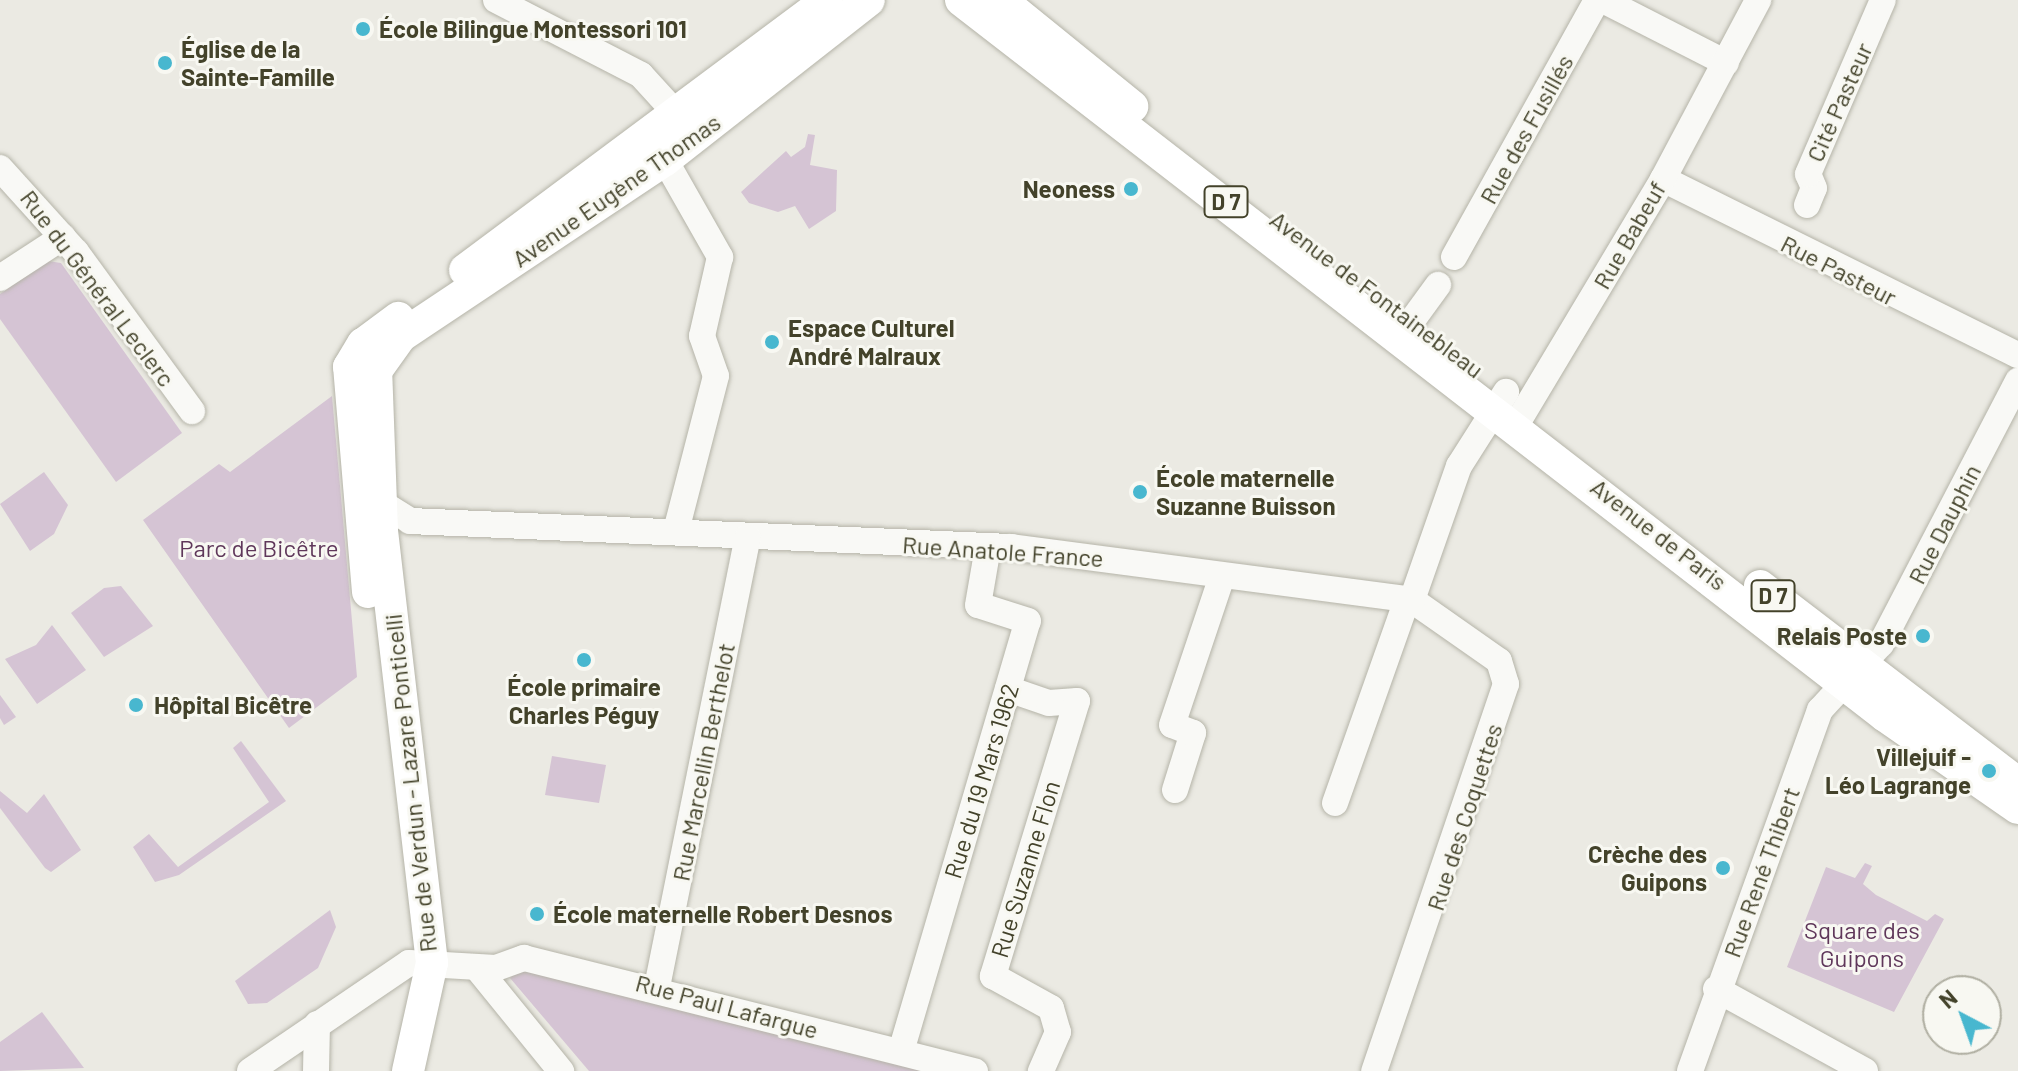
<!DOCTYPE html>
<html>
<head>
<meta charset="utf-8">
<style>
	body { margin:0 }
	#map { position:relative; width:2018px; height:1071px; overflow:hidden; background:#ebeae3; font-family:Barlow,sans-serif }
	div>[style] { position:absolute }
	.green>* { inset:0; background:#d5c4d4 }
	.roads { filter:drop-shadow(0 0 2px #b5b4a8) drop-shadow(0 0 2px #b5b4a8) }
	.minor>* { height:26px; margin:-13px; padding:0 13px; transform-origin:13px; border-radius:13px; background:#f9f9f6 }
	.major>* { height:32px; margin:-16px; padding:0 16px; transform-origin:16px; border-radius:16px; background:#fff }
	.dots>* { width:22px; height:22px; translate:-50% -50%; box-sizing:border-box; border:4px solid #f8f8f2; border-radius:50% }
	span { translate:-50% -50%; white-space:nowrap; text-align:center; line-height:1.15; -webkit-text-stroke:6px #f8f8f2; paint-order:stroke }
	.shield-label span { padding:2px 6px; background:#f8f8f2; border:2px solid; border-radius:6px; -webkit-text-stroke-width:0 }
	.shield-label { font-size:22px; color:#43422a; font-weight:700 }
	.poi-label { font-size:24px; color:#43422a; font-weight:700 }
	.left { translate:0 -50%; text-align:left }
	.right { translate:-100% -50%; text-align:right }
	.street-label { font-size:24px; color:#43422a }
	.park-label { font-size:24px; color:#5f375a }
	.north { position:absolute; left:1922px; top:975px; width:80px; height:80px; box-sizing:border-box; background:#f8f8f2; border:2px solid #b0afa2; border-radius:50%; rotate:319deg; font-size:22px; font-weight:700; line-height:32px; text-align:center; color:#43422a }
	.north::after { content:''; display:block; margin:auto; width:28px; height:36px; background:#48b7cf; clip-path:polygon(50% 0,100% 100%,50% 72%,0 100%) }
</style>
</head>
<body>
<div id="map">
	<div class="green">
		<i style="clip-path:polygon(808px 134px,815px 135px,810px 165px,837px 170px,836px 211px,809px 229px,795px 206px,778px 212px,749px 203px,741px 192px,786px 151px,791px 157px,805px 147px)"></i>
		<i style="clip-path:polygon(48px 261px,61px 263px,182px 433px,116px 482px,0 319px,0 294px)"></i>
		<i style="clip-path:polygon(332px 396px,357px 677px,289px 728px,143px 520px,219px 464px,230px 472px)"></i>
		<i style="clip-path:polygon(44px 472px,68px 505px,54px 534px,30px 551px,0 504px)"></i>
		<i style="clip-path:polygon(121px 586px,153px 626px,104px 657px,71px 613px,104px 588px)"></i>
		<i style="clip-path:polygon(52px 625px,86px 670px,37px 704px,5px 659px,36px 645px)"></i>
		<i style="clip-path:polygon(0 695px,16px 717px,4px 725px,0 718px)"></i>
		<i style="clip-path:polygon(241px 741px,286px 801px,179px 875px,155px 882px,133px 847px,149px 834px,178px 867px,269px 802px,233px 748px)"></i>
		<i style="clip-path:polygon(552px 756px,606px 765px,599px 803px,545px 795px)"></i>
		<i style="clip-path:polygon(0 791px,27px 813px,44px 794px,81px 850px,51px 872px,45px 868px,0 808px)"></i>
		<i style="clip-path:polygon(1865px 863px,1872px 866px,1863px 884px,1876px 895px,1927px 921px,1935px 914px,1944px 919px,1894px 1012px,1787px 967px,1826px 867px,1855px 878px)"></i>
		<i style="clip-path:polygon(330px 910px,336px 927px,318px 968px,267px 1003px,248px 1004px,235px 981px)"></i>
		<i style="clip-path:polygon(519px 967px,927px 1071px,589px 1071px,510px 978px)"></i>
		<i style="clip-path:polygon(42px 1012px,84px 1068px,0 1071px,0 1042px)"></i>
	</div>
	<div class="roads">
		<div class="minor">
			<i style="left:496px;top:0;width:163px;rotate:27.3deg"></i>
			<i style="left:641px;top:75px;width:47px;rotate:47.6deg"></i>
			<i style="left:1603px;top:0;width:138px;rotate:27.1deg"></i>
			<i style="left:665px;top:160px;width:112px;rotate:60.4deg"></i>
			<i style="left:720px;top:257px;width:81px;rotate:102.8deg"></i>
			<i style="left:702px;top:336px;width:42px;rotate:70.7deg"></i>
			<i style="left:716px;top:376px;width:160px;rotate:104.5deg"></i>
			<i style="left:0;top:168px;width:113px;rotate:47.9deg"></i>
			<i style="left:76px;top:252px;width:197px;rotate:53.9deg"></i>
			<i style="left:1663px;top:179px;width:396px;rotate:26.4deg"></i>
			<i style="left:1807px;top:205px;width:18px;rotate:-68deg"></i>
			<i style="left:1814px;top:188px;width:15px;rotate:-113deg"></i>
			<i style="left:1808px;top:174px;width:189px;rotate:-66.7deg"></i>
			<i style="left:1454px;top:257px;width:294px;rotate:-60.9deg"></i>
			<i style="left:0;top:278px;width:75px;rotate:-33.1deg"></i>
			<i style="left:1411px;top:322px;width:46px;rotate:-53.9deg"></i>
			<i style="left:1516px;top:425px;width:287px;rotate:-59.1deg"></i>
			<i style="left:1663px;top:179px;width:203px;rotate:-62deg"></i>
			<i style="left:380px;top:502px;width:36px;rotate:32deg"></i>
			<i style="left:410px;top:521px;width:602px;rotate:2.48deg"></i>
			<i style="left:1011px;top:547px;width:404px;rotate:7.5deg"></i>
			<i style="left:1412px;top:600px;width:106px;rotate:35deg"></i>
			<i style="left:1499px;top:661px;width:24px;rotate:73deg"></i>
			<i style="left:1506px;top:684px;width:409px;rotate:108.8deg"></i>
			<i style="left:1412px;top:600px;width:142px;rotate:-70.7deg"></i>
			<i style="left:1459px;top:466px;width:88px;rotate:-57.6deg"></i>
			<i style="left:1008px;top:689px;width:43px;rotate:18.9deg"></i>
			<i style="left:1049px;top:703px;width:28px;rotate:-4deg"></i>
			<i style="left:1077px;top:701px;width:288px;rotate:107deg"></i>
			<i style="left:993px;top:976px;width:66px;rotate:28.9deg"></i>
			<i style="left:1051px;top:1008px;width:25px;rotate:74deg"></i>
			<i style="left:1058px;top:1032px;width:43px;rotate:113.6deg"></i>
			<i style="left:1175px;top:790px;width:60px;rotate:-72.5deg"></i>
			<i style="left:1193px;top:733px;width:22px;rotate:-159deg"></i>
			<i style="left:1172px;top:725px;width:157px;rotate:-71.4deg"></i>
			<i style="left:1335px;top:803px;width:215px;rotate:-70.5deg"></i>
			<i style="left:478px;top:969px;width:132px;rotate:50.9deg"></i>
			<i style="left:657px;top:987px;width:459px;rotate:-78.6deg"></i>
			<i style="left:1716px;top:989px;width:170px;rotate:28.8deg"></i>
			<i style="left:902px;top:1048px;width:445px;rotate:-73.6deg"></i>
			<i style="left:1028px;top:621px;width:52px;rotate:-162.3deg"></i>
			<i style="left:978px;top:605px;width:59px;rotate:-80.2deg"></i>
			<i style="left:250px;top:1071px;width:192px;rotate:-34.2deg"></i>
			<i style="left:409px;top:963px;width:87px;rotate:3.3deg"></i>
			<i style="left:496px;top:968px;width:30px;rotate:-20deg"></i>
			<i style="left:524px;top:958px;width:465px;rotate:14.1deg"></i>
			<i style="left:316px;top:1071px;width:47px;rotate:-88.8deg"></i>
			<i style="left:1690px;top:1071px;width:384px;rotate:-70.2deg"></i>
			<i style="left:1820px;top:710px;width:90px;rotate:-47.3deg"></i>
			<i style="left:1881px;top:644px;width:297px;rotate:-62.5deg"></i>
		</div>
		<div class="major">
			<i style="left:961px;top:0;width:1168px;rotate:37.76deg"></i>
			<i style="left:1884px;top:715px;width:163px;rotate:34.8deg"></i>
			<i style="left:1001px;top:0;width:169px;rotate:39deg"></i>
			<i style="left:465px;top:270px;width:452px;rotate:-36.7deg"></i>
			<i style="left:1760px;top:586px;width:325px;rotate:37.4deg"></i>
			<i style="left:368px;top:592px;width:226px;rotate:-94.8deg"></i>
			<i style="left:349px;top:367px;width:27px;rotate:-59deg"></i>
			<i style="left:363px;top:344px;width:44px;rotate:-36.6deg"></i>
			<i style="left:408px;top:1071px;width:111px;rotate:-77.5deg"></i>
			<i style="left:432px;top:963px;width:435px;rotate:-96.6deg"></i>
			<i style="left:382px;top:531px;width:160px;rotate:-92.1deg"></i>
			<i style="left:376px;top:371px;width:43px;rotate:-54.5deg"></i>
			<i style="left:401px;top:336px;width:317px;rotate:-33.7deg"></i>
			<i style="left:665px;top:160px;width:259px;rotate:-38.1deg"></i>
		</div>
	</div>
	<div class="dots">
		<i style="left:363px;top:29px;background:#48b7cf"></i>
		<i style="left:165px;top:63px;background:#48b7cf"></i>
		<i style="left:1131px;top:189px;background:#48b7cf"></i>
		<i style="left:772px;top:342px;background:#48b7cf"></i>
		<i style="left:1140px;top:492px;background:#48b7cf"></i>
		<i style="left:1923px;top:636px;background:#48b7cf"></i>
		<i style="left:584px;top:660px;background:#48b7cf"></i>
		<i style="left:136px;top:705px;background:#48b7cf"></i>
		<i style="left:1989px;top:771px;background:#48b7cf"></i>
		<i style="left:1723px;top:868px;background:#48b7cf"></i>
		<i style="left:537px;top:914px;background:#48b7cf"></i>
	</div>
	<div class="shield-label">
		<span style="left:1226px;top:202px">D 7</span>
		<span style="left:1773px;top:596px">D 7</span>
	</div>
	<div class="poi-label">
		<span class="left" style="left:379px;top:29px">École Bilingue Montessori 101</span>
		<span class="left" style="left:181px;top:63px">Église de la<br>Sainte-Famille</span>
		<span class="right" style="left:1115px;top:189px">Neoness</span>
		<span class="left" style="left:788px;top:342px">Espace Culturel<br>André Malraux</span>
		<span class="left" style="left:1156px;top:492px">École maternelle<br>Suzanne Buisson</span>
		<span class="right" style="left:1907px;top:636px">Relais Poste</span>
		<span style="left:584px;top:701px">École primaire<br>Charles Péguy</span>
		<span class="left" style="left:154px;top:705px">Hôpital Bicêtre</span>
		<span class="right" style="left:1971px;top:771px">Villejuif -<br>Léo Lagrange</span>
		<span class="right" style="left:1707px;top:868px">Crèche des<br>Guipons</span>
		<span class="left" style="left:553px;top:914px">École maternelle Robert Desnos</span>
	</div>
	<div class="street-label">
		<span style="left:1839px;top:102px;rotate:-66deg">Cité Pasteur</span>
		<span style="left:1526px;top:129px;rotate:-61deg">Rue des Fusillés</span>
		<span style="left:616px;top:190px;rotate:-35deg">Avenue Eugène Thomas</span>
		<span style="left:1629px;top:235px;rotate:-60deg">Rue Babeuf</span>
		<span style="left:1839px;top:270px;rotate:27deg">Rue Pasteur</span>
		<span style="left:98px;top:288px;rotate:53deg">Rue du Général Leclerc</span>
		<span style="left:1377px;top:294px;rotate:37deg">Avenue de Fontainebleau</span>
		<span style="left:1944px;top:524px;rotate:-63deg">Rue Dauphin</span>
		<span style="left:1659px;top:534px;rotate:38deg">Avenue de Paris</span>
		<span style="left:1003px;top:551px;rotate:4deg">Rue Anatole France</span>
		<span style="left:703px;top:762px;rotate:-79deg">Rue Marcellin Berthelot</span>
		<span style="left:981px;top:781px;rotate:-73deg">Rue du 19 Mars 1962</span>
		<span style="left:410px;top:783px;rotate:-96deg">Rue de Verdun - Lazare Ponticelli</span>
		<span style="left:1464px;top:817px;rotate:-72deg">Rue des Coquettes</span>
		<span style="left:1025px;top:869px;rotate:-73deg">Rue Suzanne Flon</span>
		<span style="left:1761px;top:872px;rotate:-70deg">Rue René Thibert</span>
		<span style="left:727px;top:1006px;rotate:15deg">Rue Paul Lafargue</span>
	</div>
	<div class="park-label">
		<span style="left:259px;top:548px">Parc de Bicêtre</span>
		<span style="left:1862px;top:944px">Square des<br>Guipons</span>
	</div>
	<div class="north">N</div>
</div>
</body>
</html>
